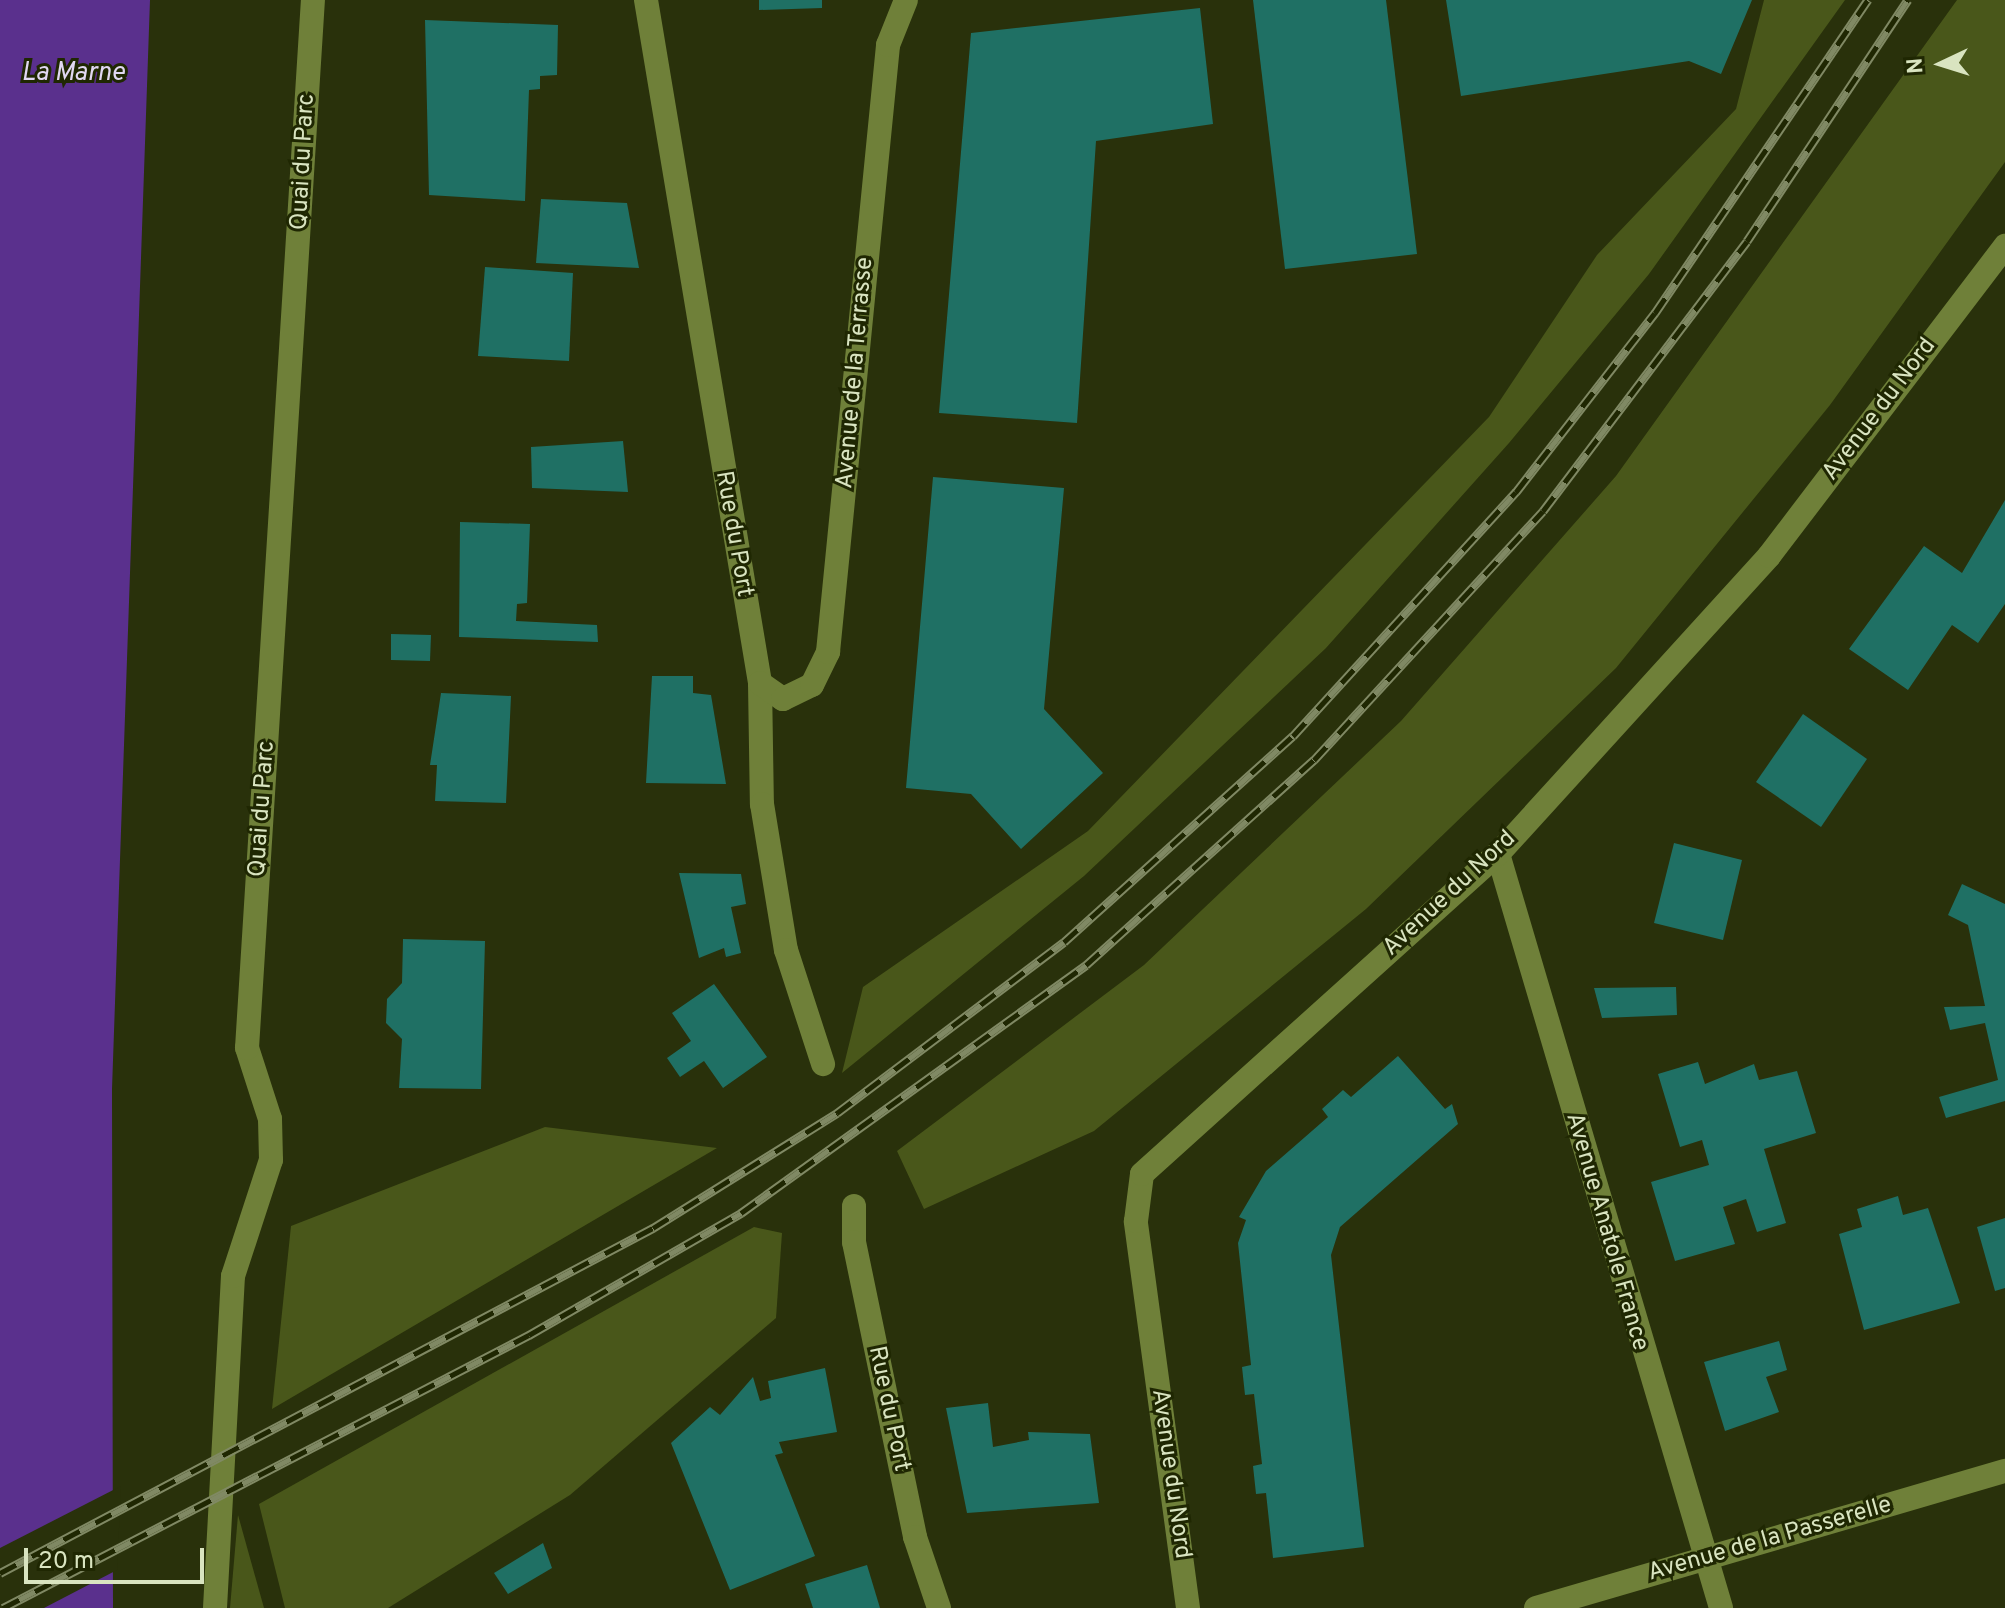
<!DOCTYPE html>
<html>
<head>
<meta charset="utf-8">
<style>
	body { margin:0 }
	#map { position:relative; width:2005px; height:1608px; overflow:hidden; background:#29310b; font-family:Overpass,sans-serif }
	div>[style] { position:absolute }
	.green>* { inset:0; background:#49571a }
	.water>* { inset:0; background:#5a308d }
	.pier>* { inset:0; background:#29310b }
	.building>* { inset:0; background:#1f7064 }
	.minor>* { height:24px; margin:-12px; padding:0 12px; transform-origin:12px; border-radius:12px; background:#6f8039 }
	.rail>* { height:9px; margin-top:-4.5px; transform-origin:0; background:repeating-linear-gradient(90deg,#1f2702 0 18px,#808964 0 36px); box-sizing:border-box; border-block:2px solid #808964 }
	span { translate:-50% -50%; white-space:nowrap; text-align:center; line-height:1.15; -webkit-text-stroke:6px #1f2702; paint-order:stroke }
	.street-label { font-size:24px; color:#d9e4c0 }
	.water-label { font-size:26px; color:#e1d8f2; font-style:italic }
	.north { position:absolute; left:1901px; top:24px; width:80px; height:80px; -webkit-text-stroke:6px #1f2702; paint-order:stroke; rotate:266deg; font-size:22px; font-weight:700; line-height:32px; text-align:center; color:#d9e4c0 }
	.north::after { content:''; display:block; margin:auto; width:28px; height:36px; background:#d9e4c0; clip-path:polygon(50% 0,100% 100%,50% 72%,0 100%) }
	.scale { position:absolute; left:24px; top:1548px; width:180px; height:36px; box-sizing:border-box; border:4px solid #d9e4c0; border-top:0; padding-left:10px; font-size:24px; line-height:28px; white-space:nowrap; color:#d9e4c0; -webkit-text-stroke:6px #1f2702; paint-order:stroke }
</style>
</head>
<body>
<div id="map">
	<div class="green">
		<i style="clip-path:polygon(1764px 0,1845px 0,1649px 274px,1509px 443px,1326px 648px,1084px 876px,842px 1073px,863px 987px,1088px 831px,1489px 417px,1597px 255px,1736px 109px)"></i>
		<i style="clip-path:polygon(1957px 0,2005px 0,2005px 162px,1830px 405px,1616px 668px,1366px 909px,1094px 1131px,924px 1209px,897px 1151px,1144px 965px,1401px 721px,1616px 476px)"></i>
		<i style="clip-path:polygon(545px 1127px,717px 1148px,272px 1409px,291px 1226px)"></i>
		<i style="clip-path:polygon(754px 1227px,782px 1233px,776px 1318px,570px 1495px,388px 1608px,285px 1608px,259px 1504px)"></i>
		<i style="clip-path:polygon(238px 1515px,264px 1608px,230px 1608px)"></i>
	</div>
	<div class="water">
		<i style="clip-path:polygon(0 0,150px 0,112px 1089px,113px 1608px,0 1608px)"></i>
	</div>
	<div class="pier">
		<i style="clip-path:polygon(121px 1486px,117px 1570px,44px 1608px,0 1608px,0 1548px)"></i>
	</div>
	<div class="building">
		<i style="clip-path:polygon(759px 0,822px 0,822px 8px,759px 10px)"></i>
		<i style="clip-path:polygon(1253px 0,1386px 0,1417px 254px,1285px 269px)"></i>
		<i style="clip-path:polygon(1446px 0,1752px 0,1721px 74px,1689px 61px,1461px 96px)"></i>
		<i style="clip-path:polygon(1200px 8px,1213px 124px,1096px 141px,1077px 423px,939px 413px,971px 33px)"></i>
		<i style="clip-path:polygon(425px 20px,558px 25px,557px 75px,540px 76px,540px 89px,529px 90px,525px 201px,429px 195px)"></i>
		<i style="clip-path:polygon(541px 199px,627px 203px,639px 268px,536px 263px)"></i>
		<i style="clip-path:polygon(485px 267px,573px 273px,569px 361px,478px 356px)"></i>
		<i style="clip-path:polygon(623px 441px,628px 492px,532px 488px,531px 447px)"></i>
		<i style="clip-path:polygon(933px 477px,1064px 488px,1044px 709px,1103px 773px,1021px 849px,971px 794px,906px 788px)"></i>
		<i style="clip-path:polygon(2005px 500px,2005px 604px,1978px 643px,1952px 625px,1908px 690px,1849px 649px,1924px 546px,1962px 573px)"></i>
		<i style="clip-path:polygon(460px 522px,530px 524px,527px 603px,517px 604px,516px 621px,597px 625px,598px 642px,459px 637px)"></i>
		<i style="clip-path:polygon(391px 634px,431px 635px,430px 661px,391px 660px)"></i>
		<i style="clip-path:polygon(652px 676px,693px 676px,693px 693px,711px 695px,726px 784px,646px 783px)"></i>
		<i style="clip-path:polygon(441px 693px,511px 696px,506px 803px,435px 801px,437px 765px,430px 765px)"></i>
		<i style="clip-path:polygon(1803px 714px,1867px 759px,1821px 827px,1756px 782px)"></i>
		<i style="clip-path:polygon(1674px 843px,1742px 860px,1723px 940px,1654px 923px)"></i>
		<i style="clip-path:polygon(679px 873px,741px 874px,746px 904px,731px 907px,741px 953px,726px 957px,724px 948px,699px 958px)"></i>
		<i style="clip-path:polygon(1962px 884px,2005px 904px,2005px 1101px,1946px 1118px,1939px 1097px,1998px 1080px,1985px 1023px,1950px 1030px,1944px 1007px,1985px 1006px,1968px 925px,1948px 915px)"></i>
		<i style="clip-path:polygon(403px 939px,485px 941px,481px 1089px,399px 1088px,402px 1039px,386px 1023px,387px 999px,402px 983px)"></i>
		<i style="clip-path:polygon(714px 984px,767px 1057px,723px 1088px,704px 1061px,680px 1077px,667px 1058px,691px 1041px,672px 1013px)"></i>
		<i style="clip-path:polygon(1676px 987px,1677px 1015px,1602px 1018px,1594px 988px)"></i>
		<i style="clip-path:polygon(1398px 1056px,1445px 1109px,1452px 1104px,1458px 1124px,1340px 1227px,1331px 1255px,1364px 1547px,1273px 1558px,1266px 1493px,1256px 1494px,1253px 1466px,1262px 1464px,1254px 1394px,1245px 1395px,1242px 1367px,1251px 1365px,1238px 1243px,1246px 1220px,1239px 1217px,1266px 1171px,1328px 1117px,1322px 1109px,1343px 1090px,1351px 1097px)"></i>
		<i style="clip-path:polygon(1698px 1062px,1705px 1084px,1754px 1064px,1759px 1080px,1797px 1071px,1816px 1133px,1764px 1149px,1786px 1223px,1757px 1232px,1746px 1199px,1723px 1207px,1735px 1244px,1675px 1261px,1651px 1182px,1709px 1165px,1702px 1140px,1680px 1147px,1658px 1074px)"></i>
		<i style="clip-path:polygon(1898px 1196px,1903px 1215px,1928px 1208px,1960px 1303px,1864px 1330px,1839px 1234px,1862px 1227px,1857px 1209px)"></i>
		<i style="clip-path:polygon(2005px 1218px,2005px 1288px,1995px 1291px,1977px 1227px)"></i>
		<i style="clip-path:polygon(1779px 1341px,1787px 1370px,1766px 1377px,1779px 1412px,1725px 1431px,1704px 1362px)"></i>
		<i style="clip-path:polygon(825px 1368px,837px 1432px,779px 1442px,783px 1453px,775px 1455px,815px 1556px,730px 1590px,671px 1443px,710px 1407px,720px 1415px,753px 1377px,760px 1401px,771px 1398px,768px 1381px)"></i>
		<i style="clip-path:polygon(988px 1403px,993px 1447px,1029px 1440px,1028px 1432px,1090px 1434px,1099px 1503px,967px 1513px,946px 1408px)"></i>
		<i style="clip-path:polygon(543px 1543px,552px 1568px,508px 1594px,494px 1573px)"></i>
		<i style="clip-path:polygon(867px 1565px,880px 1608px,813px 1608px,805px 1584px)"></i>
	</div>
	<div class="minor">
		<i style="left:646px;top:0;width:692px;rotate:80.52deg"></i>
		<i style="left:760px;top:683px;width:121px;rotate:89.1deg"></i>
		<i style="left:762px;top:804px;width:148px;rotate:80.7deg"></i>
		<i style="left:786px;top:950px;width:120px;rotate:72deg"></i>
		<i style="left:760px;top:683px;width:28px;rotate:35deg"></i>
		<i style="left:783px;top:699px;width:32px;rotate:-26deg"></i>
		<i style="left:812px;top:685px;width:37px;rotate:-64deg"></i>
		<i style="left:828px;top:652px;width:610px;rotate:-84.35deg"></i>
		<i style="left:888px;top:45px;width:48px;rotate:-68.2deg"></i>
		<i style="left:1498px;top:854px;width:786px;rotate:73.52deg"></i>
		<i style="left:854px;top:1206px;width:36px;rotate:90deg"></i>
		<i style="left:854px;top:1242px;width:301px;rotate:78.3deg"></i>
		<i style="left:915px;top:1537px;width:75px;rotate:71.3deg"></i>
		<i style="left:215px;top:1608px;width:332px;rotate:-86.9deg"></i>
		<i style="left:233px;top:1276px;width:122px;rotate:-71.9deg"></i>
		<i style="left:271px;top:1160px;width:41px;rotate:-91.4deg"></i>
		<i style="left:270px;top:1119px;width:75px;rotate:-107.9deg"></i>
		<i style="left:247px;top:1048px;width:1050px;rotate:-86.4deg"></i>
		<i style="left:1188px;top:1608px;width:390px;rotate:-97.7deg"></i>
		<i style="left:1136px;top:1221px;width:47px;rotate:-82.7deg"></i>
		<i style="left:1142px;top:1174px;width:479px;rotate:-42deg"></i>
		<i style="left:1498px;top:854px;width:403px;rotate:-47.7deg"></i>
		<i style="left:1769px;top:556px;width:390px;rotate:-52.7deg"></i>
		<i style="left:1536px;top:1608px;width:489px;rotate:-16.3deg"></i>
	</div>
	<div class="rail">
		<i style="left:0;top:1573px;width:739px;rotate:-27.85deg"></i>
		<i style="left:653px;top:1228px;width:217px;rotate:-32deg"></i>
		<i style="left:837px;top:1113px;width:284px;rotate:-37deg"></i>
		<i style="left:1064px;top:942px;width:308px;rotate:-42deg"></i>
		<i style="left:1293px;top:736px;width:331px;rotate:-47.6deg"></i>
		<i style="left:1516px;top:492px;width:227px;rotate:-52.2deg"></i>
		<i style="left:1655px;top:313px;width:379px;rotate:-55.8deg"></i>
		<i style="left:3px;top:1608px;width:593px;rotate:-27.43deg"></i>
		<i style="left:529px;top:1335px;width:245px;rotate:-29.9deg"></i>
		<i style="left:741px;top:1213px;width:425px;rotate:-35.7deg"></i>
		<i style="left:1086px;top:965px;width:307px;rotate:-42deg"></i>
		<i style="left:1314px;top:760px;width:338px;rotate:-47.4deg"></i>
		<i style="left:1543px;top:511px;width:338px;rotate:-52.9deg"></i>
		<i style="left:1747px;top:241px;width:290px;rotate:-56.3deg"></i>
	</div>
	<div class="street-label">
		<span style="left:304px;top:162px;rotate:-87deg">Quai du Parc</span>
		<span style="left:856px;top:373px;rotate:-85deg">Avenue de la Terrasse</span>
		<span style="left:1880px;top:410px;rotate:-53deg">Avenue du Nord</span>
		<span style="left:733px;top:534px;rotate:80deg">Rue du Port</span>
		<span style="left:263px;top:809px;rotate:-86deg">Quai du Parc</span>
		<span style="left:1450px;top:894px;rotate:-43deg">Avenue du Nord</span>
		<span style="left:1606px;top:1232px;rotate:74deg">Avenue Anatole France</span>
		<span style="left:888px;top:1409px;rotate:78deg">Rue du Port</span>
		<span style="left:1170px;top:1474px;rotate:82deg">Avenue du Nord</span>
		<span style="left:1770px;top:1540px;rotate:-16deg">Avenue de la Passerelle</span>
	</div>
	<div class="water-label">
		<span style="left:73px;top:74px">La Marne</span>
	</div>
	<div class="north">N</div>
	<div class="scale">20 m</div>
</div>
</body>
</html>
